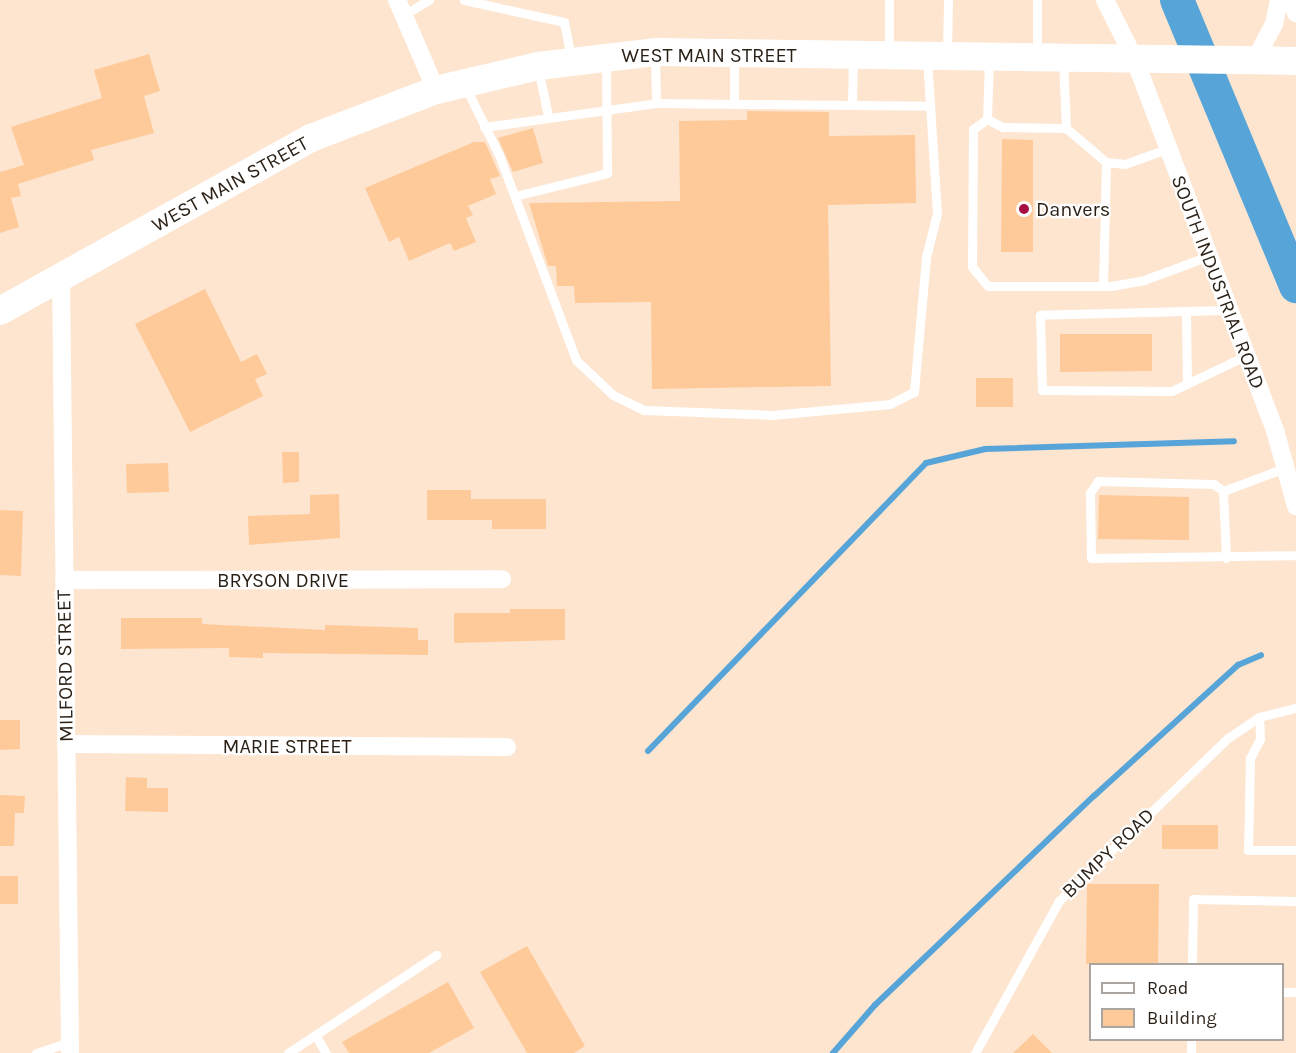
<!DOCTYPE html>
<html>
<head>
<meta charset="utf-8">
<style>
	body { margin:0 }
	#map { position:relative; width:1296px; height:1053px; overflow:hidden; background:#fde5d0; font-family:Karla,sans-serif }
	div>[style] { position:absolute }
	.stream>* { height:6px; margin:-3px; padding:0 3px; transform-origin:3px; border-radius:3px; background:#57a4d8 }
	.river>* { height:34px; margin:-17px; padding:0 17px; transform-origin:17px; border-radius:17px; background:#57a4d8 }
	.building>* { inset:0; background:#ffca9a }
	.service>* { height:9px; margin:-4.5px; padding:0 4.5px; transform-origin:4.5px; border-radius:4.5px; background:#fff }
	.minor>* { height:18px; margin:-9px; padding:0 9px; transform-origin:9px; border-radius:9px; background:#fff }
	.primary>* { height:28px; margin:-14px; padding:0 14px; transform-origin:14px; border-radius:14px; background:#fff }
	.dots>* { width:16px; height:16px; translate:-50% -50%; box-sizing:border-box; border:3px solid #fff; border-radius:50% }
	span { translate:-50% -50%; white-space:nowrap; text-align:center; line-height:1.15; -webkit-text-stroke:4.5px #fff; paint-order:stroke }
	.street-label { font-size:20px; color:#2a1f15 }
	.poi-label { font-size:20px; color:#2a1f15 }
	.left { translate:0 -50%; text-align:left }
	.legend { position:absolute; left:1089px; top:963px; width:195px; height:78px; box-sizing:border-box; background:#fff; border:2px solid #aaa5a1; margin:0; padding:8px 10px; list-style:none; font-size:18px; color:#2a1f15 }
	.legend li { display:flex; align-items:center; gap:12px; height:30px }
	.legend b { width:30px; border:2px solid #aaa5a1 }
</style>
</head>
<body>
<div id="map">
	<div class="stream">
		<i style="left:648px;top:751px;width:400px;rotate:-46deg"></i>
		<i style="left:926px;top:463px;width:61px;rotate:-13.3deg"></i>
		<i style="left:985px;top:449px;width:249px;rotate:-1.8deg"></i>
		<i style="left:833px;top:1053px;width:64px;rotate:-48.8deg"></i>
		<i style="left:875px;top:1005px;width:303px;rotate:-43.7deg"></i>
		<i style="left:1094px;top:796px;width:195px;rotate:-42.3deg"></i>
		<i style="left:1238px;top:665px;width:25px;rotate:-23deg"></i>
	</div>
	<div class="river">
		<i style="left:1177px;top:0;width:310px;rotate:67.4deg"></i>
	</div>
	<div class="building">
		<i style="clip-path:polygon(149px 54px,160px 91px,144px 96px,154px 133px,91px 150px,94px 160px,18px 184px,21px 196px,11px 198px,19px 227px,0 233px,0 172px,24px 165px,11px 127px,102px 98px,94px 70px)"></i>
		<i style="clip-path:polygon(747px 111px,829px 112px,829px 136px,915px 135px,916px 203px,828px 205px,831px 386px,652px 389px,651px 302px,575px 303px,574px 286px,557px 286px,556px 266px,548px 266px,529px 203px,680px 201px,679px 121px,747px 120px)"></i>
		<i style="clip-path:polygon(533px 128px,543px 163px,513px 172px,498px 138px)"></i>
		<i style="clip-path:polygon(1002px 139px,1033px 140px,1033px 252px,1001px 252px)"></i>
		<i style="clip-path:polygon(474px 142px,485px 142px,500px 176px,490px 179px,496px 194px,468px 206px,473px 215px,466px 218px,476px 242px,454px 251px,450px 243px,409px 261px,399px 237px,389px 242px,365px 188px)"></i>
		<i style="clip-path:polygon(205px 289px,241px 362px,257px 354px,267px 374px,255px 379px,263px 396px,190px 432px,135px 324px)"></i>
		<i style="clip-path:polygon(1060px 334px,1152px 334px,1152px 371px,1060px 372px)"></i>
		<i style="clip-path:polygon(976px 378px,1013px 378px,1013px 407px,976px 407px)"></i>
		<i style="clip-path:polygon(282px 452px,299px 452px,299px 482px,283px 483px)"></i>
		<i style="clip-path:polygon(168px 463px,169px 492px,127px 493px,126px 464px)"></i>
		<i style="clip-path:polygon(427px 490px,471px 490px,471px 499px,546px 499px,546px 529px,492px 529px,492px 520px,427px 520px)"></i>
		<i style="clip-path:polygon(339px 494px,340px 538px,249px 545px,248px 516px,310px 514px,310px 495px)"></i>
		<i style="clip-path:polygon(1099px 495px,1189px 497px,1189px 540px,1098px 539px)"></i>
		<i style="clip-path:polygon(0 510px,23px 511px,21px 576px,0 575px)"></i>
		<i style="clip-path:polygon(510px 609px,565px 609px,565px 640px,454px 643px,454px 613px,510px 613px)"></i>
		<i style="clip-path:polygon(121px 618px,202px 618px,202px 624px,325px 630px,325px 625px,418px 628px,418px 640px,428px 640px,428px 655px,263px 653px,263px 658px,229px 657px,229px 648px,121px 649px)"></i>
		<i style="clip-path:polygon(0 720px,20px 720px,20px 749px,0 750px)"></i>
		<i style="clip-path:polygon(126px 777px,147px 778px,147px 788px,168px 788px,168px 812px,125px 811px)"></i>
		<i style="clip-path:polygon(0 795px,25px 796px,24px 813px,15px 813px,14px 846px,0 846px)"></i>
		<i style="clip-path:polygon(1162px 825px,1218px 825px,1218px 849px,1162px 849px)"></i>
		<i style="clip-path:polygon(0 876px,18px 876px,18px 904px,0 904px)"></i>
		<i style="clip-path:polygon(1087px 884px,1159px 884px,1158px 964px,1086px 964px)"></i>
		<i style="clip-path:polygon(527px 946px,585px 1046px,574px 1053px,527px 1053px,480px 972px)"></i>
		<i style="clip-path:polygon(448px 982px,474px 1028px,429px 1053px,349px 1053px,342px 1042px)"></i>
		<i style="clip-path:polygon(1033px 1034px,1052px 1053px,1013px 1053px)"></i>
	</div>
	<div class="service">
		<i style="left:464px;top:0;width:102px;rotate:12.4deg"></i>
		<i style="left:564px;top:22px;width:38px;rotate:79deg"></i>
		<i style="left:1037px;top:0;width:56px;rotate:90deg"></i>
		<i style="left:407px;top:13px;width:26px;rotate:-31deg"></i>
		<i style="left:889px;top:52px;width:52px;rotate:-90deg"></i>
		<i style="left:947px;top:52px;width:52px;rotate:-88.9deg"></i>
		<i style="left:655px;top:54px;width:49px;rotate:88.8deg"></i>
		<i style="left:734px;top:56px;width:46px;rotate:90deg"></i>
		<i style="left:989px;top:59px;width:60px;rotate:91.9deg"></i>
		<i style="left:987px;top:119px;width:17px;rotate:144deg"></i>
		<i style="left:973px;top:129px;width:138px;rotate:90.4deg"></i>
		<i style="left:972px;top:267px;width:25px;rotate:50deg"></i>
		<i style="left:988px;top:286px;width:123px"></i>
		<i style="left:1111px;top:286px;width:34px;rotate:-10deg"></i>
		<i style="left:1144px;top:280px;width:66px;rotate:-20.4deg"></i>
		<i style="left:1063px;top:61px;width:67px;rotate:87.4deg"></i>
		<i style="left:538px;top:68px;width:49px;rotate:78.2deg"></i>
		<i style="left:466px;top:88px;width:75px;rotate:63.8deg"></i>
		<i style="left:499px;top:155px;width:219px;rotate:69.4deg"></i>
		<i style="left:576px;top:360px;width:51px;rotate:43.4deg"></i>
		<i style="left:613px;top:395px;width:34px;rotate:26deg"></i>
		<i style="left:644px;top:410px;width:128px;rotate:2.2deg"></i>
		<i style="left:772px;top:415px;width:119px;rotate:-5.3deg"></i>
		<i style="left:890px;top:404px;width:27px;rotate:-27deg"></i>
		<i style="left:914px;top:392px;width:136px;rotate:-84.9deg"></i>
		<i style="left:926px;top:257px;width:45px;rotate:-76deg"></i>
		<i style="left:937px;top:213px;width:154px;rotate:-93.7deg"></i>
		<i style="left:852px;top:105px;width:48px;rotate:-88.8deg"></i>
		<i style="left:987px;top:119px;width:18px;rotate:27deg"></i>
		<i style="left:1003px;top:127px;width:63px;rotate:0.9deg"></i>
		<i style="left:1066px;top:128px;width:52px;rotate:40.4deg"></i>
		<i style="left:1106px;top:162px;width:19px;rotate:6deg"></i>
		<i style="left:1125px;top:164px;width:45px;rotate:-19.7deg"></i>
		<i style="left:484px;top:127px;width:174px;rotate:-7.9deg"></i>
		<i style="left:656px;top:103px;width:273px;rotate:0.6deg"></i>
		<i style="left:515px;top:196px;width:95px;rotate:-14deg"></i>
		<i style="left:607px;top:173px;width:111px;rotate:-90.5deg"></i>
		<i style="left:1103px;top:286px;width:124px;rotate:-88.6deg"></i>
		<i style="left:1226px;top:310px;width:186px;rotate:178.5deg"></i>
		<i style="left:1040px;top:315px;width:75px;rotate:88.5deg"></i>
		<i style="left:1042px;top:390px;width:130px;rotate:0.4deg"></i>
		<i style="left:1172px;top:391px;width:81px;rotate:-25.6deg"></i>
		<i style="left:1186px;top:313px;width:71px;rotate:89.2deg"></i>
		<i style="left:1285px;top:468px;width:66px;rotate:159.6deg"></i>
		<i style="left:1223px;top:491px;width:11px;rotate:-142deg"></i>
		<i style="left:1214px;top:484px;width:116px;rotate:-178.5deg"></i>
		<i style="left:1098px;top:481px;width:14px;rotate:124deg"></i>
		<i style="left:1090px;top:493px;width:65px;rotate:89.1deg"></i>
		<i style="left:1091px;top:558px;width:205px;rotate:-0.8deg"></i>
		<i style="left:1223px;top:491px;width:67px;rotate:87.4deg"></i>
		<i style="left:1259px;top:717px;width:22px;rotate:87deg"></i>
		<i style="left:1260px;top:739px;width:21px;rotate:118deg"></i>
		<i style="left:1250px;top:758px;width:92px;rotate:91.2deg"></i>
		<i style="left:1248px;top:850px;width:48px"></i>
		<i style="left:1192px;top:964px;width:65px;rotate:-89.1deg"></i>
		<i style="left:1193px;top:899px;width:103px;rotate:1.1deg"></i>
		<i style="left:1282px;top:992px;width:14px"></i>
		<i style="left:316px;top:1036px;width:20px;rotate:60deg"></i>
		<i style="left:36px;top:1053px;width:36px;rotate:-18deg"></i>
		<i style="left:288px;top:1053px;width:178px;rotate:-33.5deg"></i>
		<i style="left:975px;top:1053px;width:174px;rotate:-61.1deg"></i>
		<i style="left:1059px;top:901px;width:235px;rotate:-44deg"></i>
		<i style="left:1228px;top:738px;width:37px;rotate:-34deg"></i>
		<i style="left:1259px;top:717px;width:38px;rotate:-14deg"></i>
		<i style="left:1191px;top:1053px;width:13px;rotate:-90deg"></i>
	</div>
	<div class="minor">
		<i style="left:397px;top:0;width:98px;rotate:66.6deg"></i>
		<i style="left:1105px;top:0;width:67px;rotate:63.4deg"></i>
		<i style="left:1135px;top:60px;width:396px;rotate:69.3deg"></i>
		<i style="left:1275px;top:430px;width:79px;rotate:74.6deg"></i>
		<i style="left:1292px;top:0;width:14px;rotate:73deg"></i>
		<i style="left:1255px;top:60px;width:41px;rotate:-62.2deg"></i>
		<i style="left:1274px;top:24px;width:25px;rotate:-78deg"></i>
		<i style="left:61px;top:280px;width:773px;rotate:89.33deg"></i>
		<i style="left:64px;top:580px;width:438px;rotate:-0.1deg"></i>
		<i style="left:66px;top:744px;width:441px;rotate:0.4deg"></i>
	</div>
	<div class="primary">
		<i style="left:0;top:311px;width:356px;rotate:-29.1deg"></i>
		<i style="left:311px;top:138px;width:134px;rotate:-21deg"></i>
		<i style="left:436px;top:90px;width:105px;rotate:-13.2deg"></i>
		<i style="left:538px;top:66px;width:118px;rotate:-6.8deg"></i>
		<i style="left:655px;top:52px;width:641px;rotate:0.8deg"></i>
	</div>
	<div class="dots">
		<i style="left:1024px;top:209px;background:#a60f41"></i>
	</div>
	<div class="street-label">
		<span style="left:709px;top:55px">WEST MAIN STREET</span>
		<span style="left:230px;top:184px;rotate:-29deg">WEST MAIN STREET</span>
		<span style="left:1218px;top:282px;rotate:69deg">SOUTH INDUSTRIAL ROAD</span>
		<span style="left:283px;top:580px">BRYSON DRIVE</span>
		<span style="left:65px;top:666px;rotate:-91deg">MILFORD STREET</span>
		<span style="left:287px;top:746px">MARIE STREET</span>
		<span style="left:1108px;top:853px;rotate:-44deg">BUMPY ROAD</span>
	</div>
	<div class="poi-label">
		<span class="left" style="left:1036px;top:209px">Danvers</span>
	</div>
	<ul class="legend">
	<li><b style="height:8px;background:#fff"></b>Road</li>
	<li><b style="height:16px;background:#ffca9a"></b>Building</li>
	</ul>
</div>
</body>
</html>
